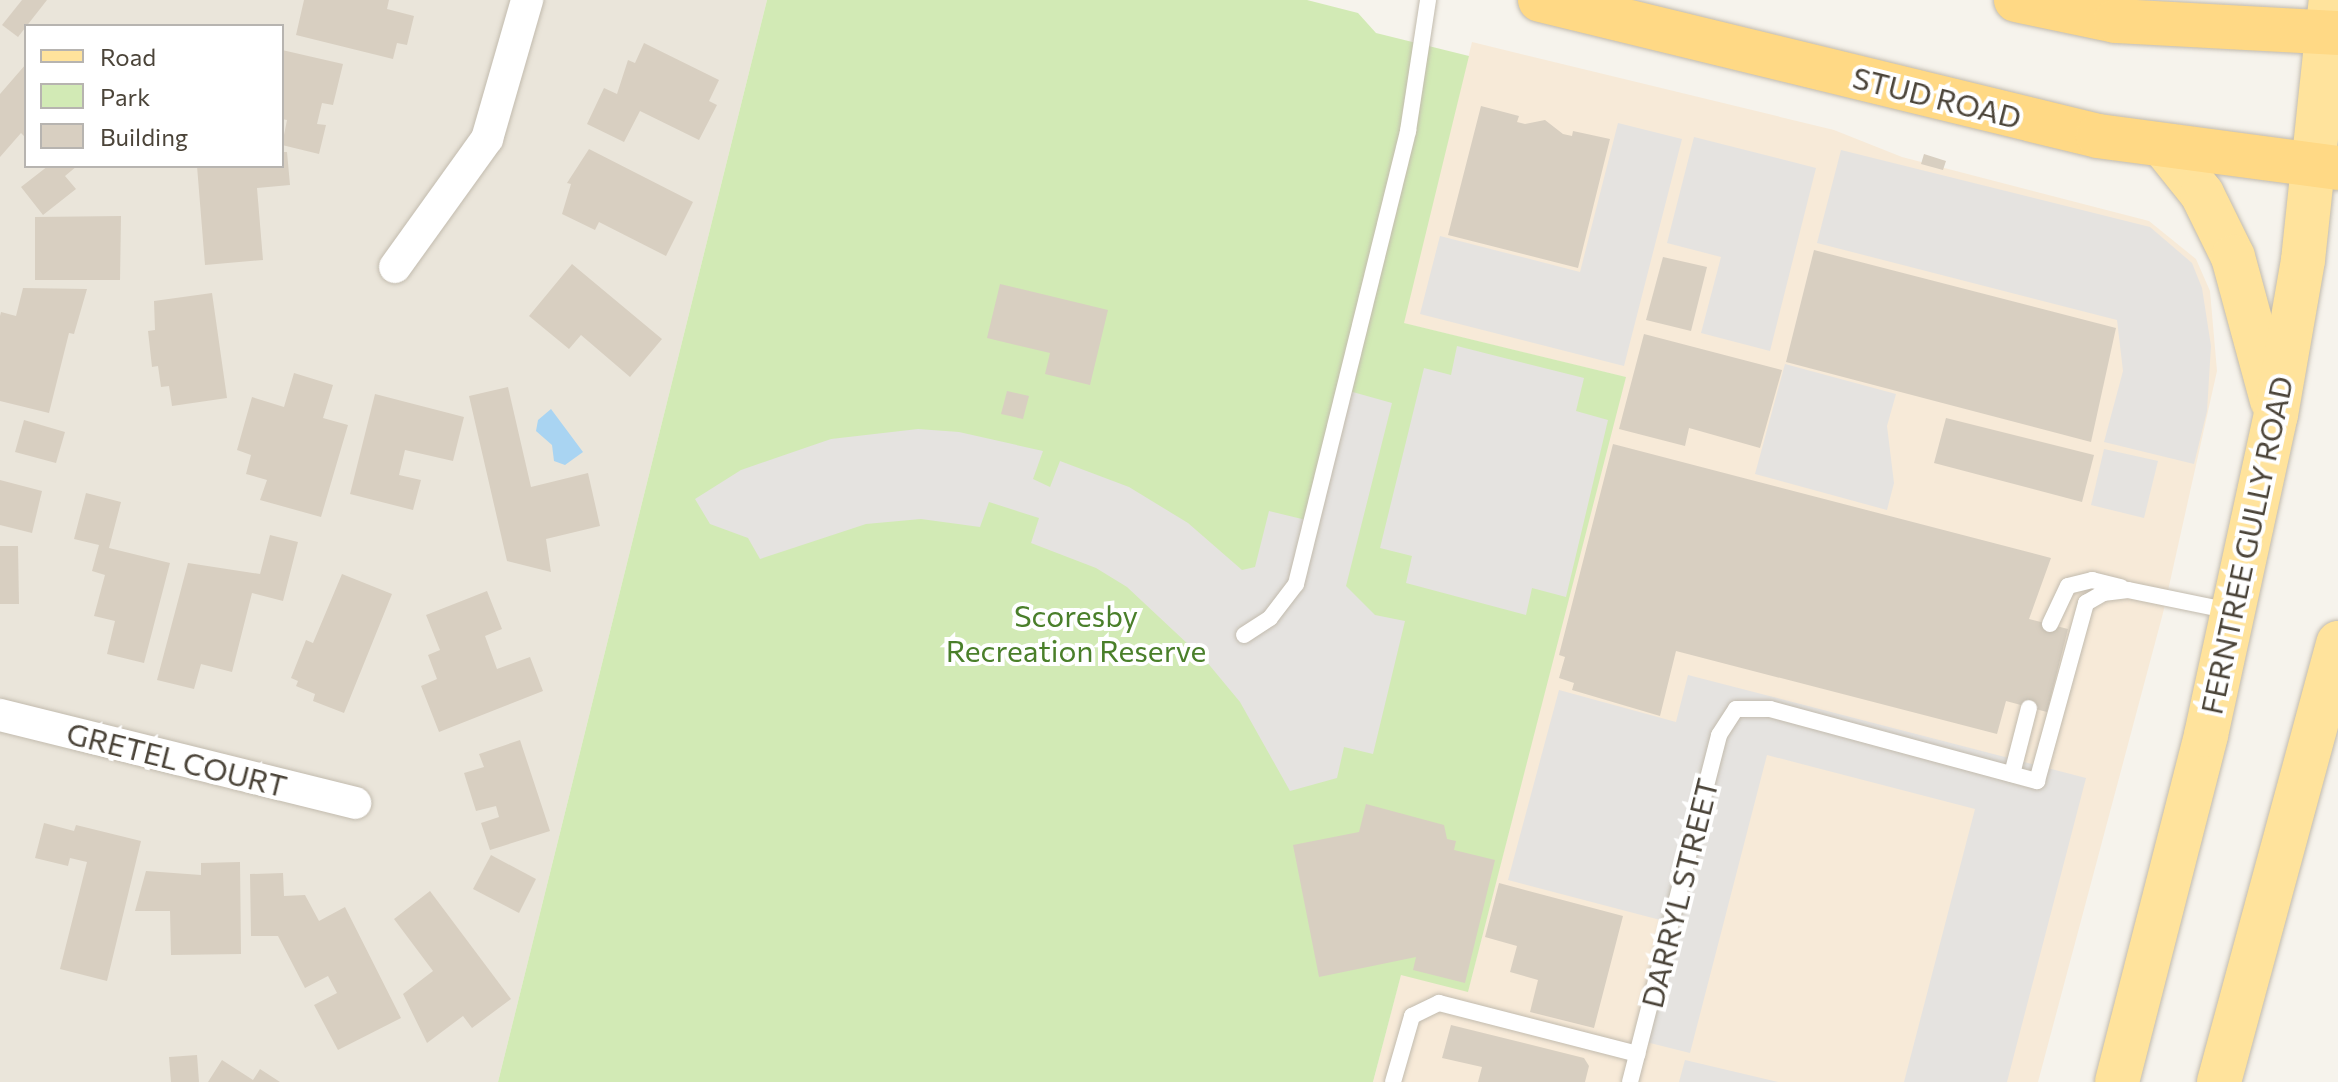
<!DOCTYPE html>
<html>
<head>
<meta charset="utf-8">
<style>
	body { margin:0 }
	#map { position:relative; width:2338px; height:1082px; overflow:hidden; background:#f6f3ec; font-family:Commissioner,sans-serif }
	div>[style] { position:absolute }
	.residential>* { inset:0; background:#eae5da }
	.commercial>* { inset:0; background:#f7ead8 }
	.green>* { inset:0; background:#d2eab5 }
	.parking>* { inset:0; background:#e5e3e0 }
	.water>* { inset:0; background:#a9d4f2 }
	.building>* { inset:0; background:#d8cfc1 }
	.roads { filter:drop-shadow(0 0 2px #c2bbae) drop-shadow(0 0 2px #c2bbae) }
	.service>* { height:16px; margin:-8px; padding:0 8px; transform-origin:8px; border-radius:8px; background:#fff }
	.minor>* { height:32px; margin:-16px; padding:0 16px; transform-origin:16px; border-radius:16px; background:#fff }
	.primary>* { height:44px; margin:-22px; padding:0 22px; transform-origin:22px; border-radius:22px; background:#ffe39c }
	.trunk>* { height:44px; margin:-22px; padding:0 22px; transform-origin:22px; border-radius:22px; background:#ffd985 }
	span { translate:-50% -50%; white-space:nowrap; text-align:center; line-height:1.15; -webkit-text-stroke:8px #fff; paint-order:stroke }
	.street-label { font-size:30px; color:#4b4439 }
	.park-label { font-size:30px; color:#4a7f2a }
	.legend { position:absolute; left:24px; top:24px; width:260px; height:144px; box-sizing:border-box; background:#fff; border:2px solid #b7b4b0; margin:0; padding:10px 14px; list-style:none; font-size:24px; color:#4b4439 }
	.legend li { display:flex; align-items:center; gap:16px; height:40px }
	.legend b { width:40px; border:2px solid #b7b4b0 }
</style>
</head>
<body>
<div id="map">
	<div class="residential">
		<i style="clip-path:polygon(evenodd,0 0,767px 0,498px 1082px,0 1082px,0 0,26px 26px,282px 26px,282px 166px,26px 166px,26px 26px)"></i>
	</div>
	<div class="commercial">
		<i style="clip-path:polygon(1472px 42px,1834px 130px,1902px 157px,2149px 221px,2196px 259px,2210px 291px,2217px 371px,2163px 613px,2038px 1082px,1373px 1082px,1401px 974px,1468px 991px,1625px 377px,1403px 323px)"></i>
	</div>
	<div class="green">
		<i style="clip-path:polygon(767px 0,1307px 0,1358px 13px,1376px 33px,1469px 56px,1404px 323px,1626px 377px,1468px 992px,1401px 975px,1373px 1082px,498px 1082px)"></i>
	</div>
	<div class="parking">
		<i style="clip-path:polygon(1618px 123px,1682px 139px,1624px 366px,1420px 314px,1440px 236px,1580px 272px)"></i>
		<i style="clip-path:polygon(1694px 137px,1816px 168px,1770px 351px,1701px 333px,1721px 257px,1667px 243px)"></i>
		<i style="clip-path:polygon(1841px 150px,2150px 227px,2192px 263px,2202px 288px,2211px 346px,2207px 411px,2194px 464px,2104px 442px,2123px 371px,2117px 320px,1817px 243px)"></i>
		<i style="clip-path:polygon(1457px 346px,1584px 378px,1576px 411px,1608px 420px,1566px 597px,1532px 588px,1526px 615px,1406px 583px,1412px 556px,1380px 548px,1424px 368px,1451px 375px)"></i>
		<i style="clip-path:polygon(1785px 364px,1896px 394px,1887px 426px,1894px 483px,1887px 510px,1755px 474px)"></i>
		<i style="clip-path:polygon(1342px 389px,1392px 403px,1346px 586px,1375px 615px,1405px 621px,1373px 754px,1344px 747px,1337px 778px,1290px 791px,1240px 702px,1206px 661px,1127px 587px,1096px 568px,1031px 543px,1039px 518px,989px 502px,980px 527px,921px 519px,866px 524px,760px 559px,748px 538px,710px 524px,695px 499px,741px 470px,831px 439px,918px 429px,959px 432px,1043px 451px,1033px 479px,1050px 487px,1060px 461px,1129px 487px,1188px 523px,1242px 570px,1255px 567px,1269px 511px,1306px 520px)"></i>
		<i style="clip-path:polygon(2104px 449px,2158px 461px,2144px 518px,2091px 505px)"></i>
		<i style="clip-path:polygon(1688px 675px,2086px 778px,2007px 1082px,1904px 1082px,1975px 809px,1767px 755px,1690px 1053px,1638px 1040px,1668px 922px,1508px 880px,1559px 690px,1676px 722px)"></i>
		<i style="clip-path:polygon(1685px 1060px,1778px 1082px,1679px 1082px)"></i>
	</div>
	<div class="water">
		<i style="clip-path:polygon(551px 409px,583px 452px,565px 465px,554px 461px,552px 445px,536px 431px,538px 420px)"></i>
	</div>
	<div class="building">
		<i style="clip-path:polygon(22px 0,47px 0,18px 37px,2px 25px)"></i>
		<i style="clip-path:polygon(304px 0,389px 0,387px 9px,414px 16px,407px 45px,397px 43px,393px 59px,296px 35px)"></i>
		<i style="clip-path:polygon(644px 43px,719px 80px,709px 101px,717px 105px,699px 140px,640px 111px,624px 142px,587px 124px,604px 88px,617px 94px,628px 60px,635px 63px)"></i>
		<i style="clip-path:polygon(282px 50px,343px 64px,333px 105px,322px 103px,317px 124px,326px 125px,319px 154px,282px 145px,287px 120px,282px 119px)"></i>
		<i style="clip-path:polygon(26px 64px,26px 138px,21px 133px,0 157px,0 94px)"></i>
		<i style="clip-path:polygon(1481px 106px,1519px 116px,1517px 122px,1525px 124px,1545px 120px,1563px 134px,1572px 136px,1573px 131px,1610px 139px,1578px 268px,1448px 235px)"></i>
		<i style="clip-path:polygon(589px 149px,693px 202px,666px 256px,599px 222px,595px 230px,562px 214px,571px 184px,567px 183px)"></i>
		<i style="clip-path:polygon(282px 152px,287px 152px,290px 185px,257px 188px,263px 260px,205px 265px,197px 166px,282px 166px)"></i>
		<i style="clip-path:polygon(1924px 154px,1946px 161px,1943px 170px,1921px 164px)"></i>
		<i style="clip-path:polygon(48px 166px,77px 166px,65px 176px,76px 189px,43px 215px,21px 187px)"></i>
		<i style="clip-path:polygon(121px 216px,120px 280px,35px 280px,35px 217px)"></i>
		<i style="clip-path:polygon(1814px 250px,2116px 328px,2091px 442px,1786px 362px)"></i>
		<i style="clip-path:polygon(1663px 257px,1707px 267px,1691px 331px,1646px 320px)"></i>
		<i style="clip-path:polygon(572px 264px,662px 339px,630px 377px,581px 335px,569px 349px,529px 316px)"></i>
		<i style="clip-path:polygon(1000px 284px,1108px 310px,1090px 385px,1045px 374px,1050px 353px,987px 338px)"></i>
		<i style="clip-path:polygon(23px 288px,87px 289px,74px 334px,69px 333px,49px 413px,0 401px,0 316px,1px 312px,16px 316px)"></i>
		<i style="clip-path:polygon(212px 293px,227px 398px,172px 406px,169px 386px,161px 387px,158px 366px,152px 367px,148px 331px,155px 330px,154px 301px)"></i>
		<i style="clip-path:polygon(1644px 334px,1782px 370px,1760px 448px,1689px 428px,1685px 446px,1619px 429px)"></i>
		<i style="clip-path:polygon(294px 373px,333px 385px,323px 418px,348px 425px,321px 517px,260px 500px,267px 480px,246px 474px,251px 455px,237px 450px,252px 397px,284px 407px)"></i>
		<i style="clip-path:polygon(508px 387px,531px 487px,588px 473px,600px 526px,546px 539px,551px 572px,507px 561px,469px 396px)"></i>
		<i style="clip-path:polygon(1007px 391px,1029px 396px,1023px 419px,1001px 414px)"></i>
		<i style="clip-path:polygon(375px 394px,464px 417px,453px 461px,405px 450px,399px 475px,421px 480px,413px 510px,350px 494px)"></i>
		<i style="clip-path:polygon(1946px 418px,2094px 455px,2082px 502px,1934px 463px)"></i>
		<i style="clip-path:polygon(24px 420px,65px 432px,56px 463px,15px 452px)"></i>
		<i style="clip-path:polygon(1613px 444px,2051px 558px,2029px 619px,2068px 629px,2047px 712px,2006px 701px,1997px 734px,1676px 651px,1660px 716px,1572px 690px,1574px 683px,1559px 678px,1565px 657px,1559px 655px)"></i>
		<i style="clip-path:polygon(0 480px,42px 491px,32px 533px,0 525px)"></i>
		<i style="clip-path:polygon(86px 493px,121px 502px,109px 548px,170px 563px,144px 663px,107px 654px,115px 621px,94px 616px,105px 575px,92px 571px,99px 545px,74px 539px)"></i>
		<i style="clip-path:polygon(270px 535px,298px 542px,283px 601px,252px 593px,232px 672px,201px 664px,194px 689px,157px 680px,188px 563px,260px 574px)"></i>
		<i style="clip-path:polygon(0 546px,18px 546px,19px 604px,0 604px)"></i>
		<i style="clip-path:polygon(342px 574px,392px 594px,344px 713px,313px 701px,315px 694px,296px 686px,298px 681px,291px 678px,306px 640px,313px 643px)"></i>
		<i style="clip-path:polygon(487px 591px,502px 629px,485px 636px,497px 669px,530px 657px,543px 691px,439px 732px,421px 686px,437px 679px,428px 655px,440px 650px,426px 615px)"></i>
		<i style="clip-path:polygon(520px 740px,550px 831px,490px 850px,481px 823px,499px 817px,496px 806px,476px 811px,464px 773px,484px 767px,479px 754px)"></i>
		<i style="clip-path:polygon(1366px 804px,1444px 825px,1447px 839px,1456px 841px,1454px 850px,1495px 860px,1465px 983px,1413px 970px,1416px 957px,1319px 977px,1293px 845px,1359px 832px)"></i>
		<i style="clip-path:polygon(44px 823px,74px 831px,76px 825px,141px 841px,107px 981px,60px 969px,87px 862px,70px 858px,68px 866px,35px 858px)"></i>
		<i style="clip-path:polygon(491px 855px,536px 879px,519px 913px,473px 889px)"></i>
		<i style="clip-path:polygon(240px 862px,241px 954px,171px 955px,170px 911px,135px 911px,146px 871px,201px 875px,201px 863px)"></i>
		<i style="clip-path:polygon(283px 873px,284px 896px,305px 895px,319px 921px,345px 907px,401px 1018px,338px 1050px,314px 1005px,337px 993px,328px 976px,305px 988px,278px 936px,251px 936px,250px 874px)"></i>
		<i style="clip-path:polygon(1499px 883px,1623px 916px,1594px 1028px,1530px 1012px,1538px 980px,1510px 972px,1517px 946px,1485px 937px)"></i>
		<i style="clip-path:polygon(430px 891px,511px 999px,472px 1028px,463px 1016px,427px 1043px,403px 994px,433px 971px,394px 919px)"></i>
		<i style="clip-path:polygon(1451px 1025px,1584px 1058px,1589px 1066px,1585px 1082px,1478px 1082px,1482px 1067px,1442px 1058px)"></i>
		<i style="clip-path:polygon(197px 1055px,199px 1082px,171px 1082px,169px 1057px)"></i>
		<i style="clip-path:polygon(222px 1060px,253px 1080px,260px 1069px,280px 1082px,208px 1082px)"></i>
	</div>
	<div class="roads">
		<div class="service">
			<i style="left:2050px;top:624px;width:42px;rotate:-64.7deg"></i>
			<i style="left:2068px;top:586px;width:25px;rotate:-14deg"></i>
			<i style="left:2092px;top:580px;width:30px;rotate:14deg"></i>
			<i style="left:1244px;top:635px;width:31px;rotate:-33deg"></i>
			<i style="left:1270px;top:618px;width:43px;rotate:-52.6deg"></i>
			<i style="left:1296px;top:584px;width:467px;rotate:-76.1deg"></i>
			<i style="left:1408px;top:131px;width:133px;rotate:-81.3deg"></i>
			<i style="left:2012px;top:774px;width:68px;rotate:-75.6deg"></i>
			<i style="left:1393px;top:1082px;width:69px;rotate:-73.9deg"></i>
			<i style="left:1412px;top:1016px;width:30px;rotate:-26deg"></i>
			<i style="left:1439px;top:1003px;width:205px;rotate:14.4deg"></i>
			<i style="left:1630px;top:1082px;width:358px;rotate:-75.6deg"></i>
			<i style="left:1719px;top:735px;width:31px;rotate:-57deg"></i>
			<i style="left:1736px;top:709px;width:34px"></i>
			<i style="left:1770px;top:709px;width:277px;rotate:15.1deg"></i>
			<i style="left:2037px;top:781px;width:185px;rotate:-74.6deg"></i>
			<i style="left:2086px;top:603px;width:20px;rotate:-30deg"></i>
			<i style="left:2103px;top:593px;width:25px;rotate:-7deg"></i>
			<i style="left:2128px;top:590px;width:104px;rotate:11.6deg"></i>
		</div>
		<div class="minor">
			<i style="left:395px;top:267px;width:158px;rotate:-54.3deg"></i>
			<i style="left:487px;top:139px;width:145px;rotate:-73.9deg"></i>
			<i style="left:0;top:715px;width:366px;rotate:13.9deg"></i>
		</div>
		<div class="primary">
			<i style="left:2166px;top:149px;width:58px;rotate:51.3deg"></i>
			<i style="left:2202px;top:194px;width:70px;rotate:63.8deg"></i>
			<i style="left:2233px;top:257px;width:149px;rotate:74.8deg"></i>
			<i style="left:2117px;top:1082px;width:358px;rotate:-75.6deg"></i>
			<i style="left:2206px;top:735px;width:328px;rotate:-77.7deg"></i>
			<i style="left:2276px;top:415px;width:157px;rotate:-80.1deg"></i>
			<i style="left:2303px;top:260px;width:262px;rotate:-83.9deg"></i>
			<i style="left:2219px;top:1082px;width:455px;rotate:-74.8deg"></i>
		</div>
		<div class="trunk">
			<i style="left:1540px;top:0;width:574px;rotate:13.7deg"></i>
			<i style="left:2098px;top:136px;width:242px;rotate:7.6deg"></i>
			<i style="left:2016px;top:0;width:102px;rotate:11.9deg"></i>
			<i style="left:2116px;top:21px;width:222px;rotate:3.1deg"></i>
		</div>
	</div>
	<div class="street-label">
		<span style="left:1937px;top:97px;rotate:14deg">STUD ROAD</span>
		<span style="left:2246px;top:545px;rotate:-78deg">FERNTREE GULLY ROAD</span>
		<span style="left:177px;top:759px;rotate:14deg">GRETEL COURT</span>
		<span style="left:1679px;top:893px;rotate:-76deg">DARRYL STREET</span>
	</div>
	<div class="park-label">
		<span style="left:1076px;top:632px">Scoresby<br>Recreation Reserve</span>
	</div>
	<ul class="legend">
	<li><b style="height:10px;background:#ffe39c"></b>Road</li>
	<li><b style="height:22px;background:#d2eab5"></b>Park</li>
	<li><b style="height:22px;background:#d8cfc1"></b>Building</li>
	</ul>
</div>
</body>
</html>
